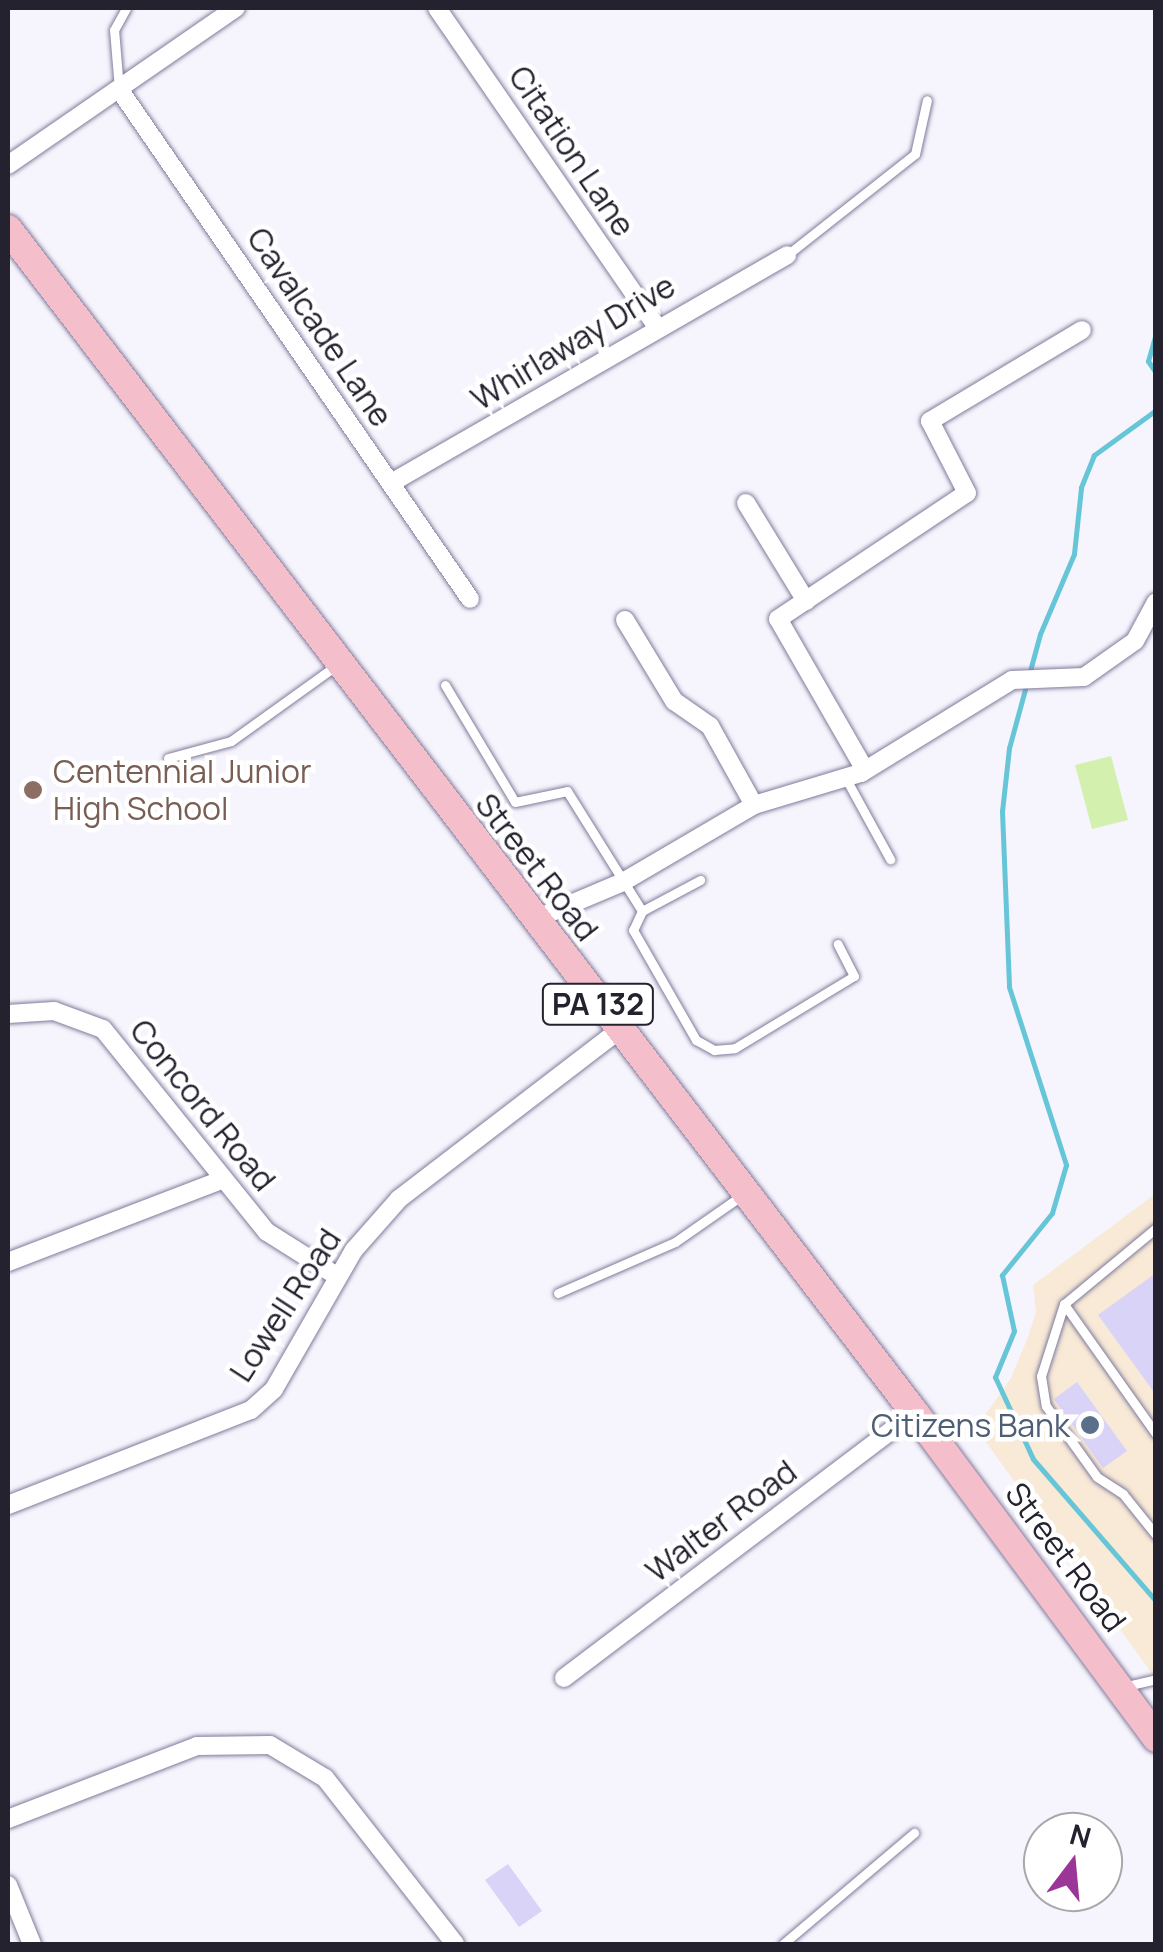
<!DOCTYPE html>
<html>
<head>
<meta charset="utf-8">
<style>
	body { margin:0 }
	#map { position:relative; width:1163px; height:1952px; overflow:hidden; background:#f6f5fd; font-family:Manrope,sans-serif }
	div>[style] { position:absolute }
	.commercial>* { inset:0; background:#f8ead7 }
	.green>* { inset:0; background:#d4f0af }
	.stream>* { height:5px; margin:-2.5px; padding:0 2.5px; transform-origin:2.5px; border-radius:2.5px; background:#67c5d8 }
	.building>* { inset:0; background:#d8d3f7 }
	.roads { filter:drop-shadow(0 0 2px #807b9b) drop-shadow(0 0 2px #807b9b) }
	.lane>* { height:9px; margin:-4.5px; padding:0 4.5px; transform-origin:4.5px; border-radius:4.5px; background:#fff }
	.street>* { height:18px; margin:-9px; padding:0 9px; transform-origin:9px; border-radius:9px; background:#fff }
	.primary>* { height:28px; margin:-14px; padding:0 14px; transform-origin:14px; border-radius:14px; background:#f4becb }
	.dots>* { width:28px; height:28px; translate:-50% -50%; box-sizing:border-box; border:5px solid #fff; border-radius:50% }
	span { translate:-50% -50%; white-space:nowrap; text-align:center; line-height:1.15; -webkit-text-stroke:9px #fff; paint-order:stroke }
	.shield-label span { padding:2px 8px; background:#fff; border:2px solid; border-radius:8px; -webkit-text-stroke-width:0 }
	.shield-label { font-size:30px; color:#24222f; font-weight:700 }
	.street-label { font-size:32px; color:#24222f }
	.education-label { font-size:32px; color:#785e54 }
	.left { translate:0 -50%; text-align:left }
	.service-label { font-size:32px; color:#4e5e75 }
	.right { translate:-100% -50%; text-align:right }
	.frame { position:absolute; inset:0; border:10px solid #24222f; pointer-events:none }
	.north { position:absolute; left:1023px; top:1812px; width:100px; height:100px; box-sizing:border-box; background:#fff; border:2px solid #a7a7ac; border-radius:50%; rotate:16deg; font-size:28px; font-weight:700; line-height:40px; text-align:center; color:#24222f }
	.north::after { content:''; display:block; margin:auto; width:35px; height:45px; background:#9c3598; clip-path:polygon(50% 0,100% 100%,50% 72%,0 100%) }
</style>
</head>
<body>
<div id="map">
	<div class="commercial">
		<i style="clip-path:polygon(1155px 1194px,1155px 1678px,976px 1428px,1011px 1378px,1028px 1337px,1036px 1312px,1033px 1285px)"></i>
	</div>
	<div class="green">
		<i style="clip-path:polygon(1111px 756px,1128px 820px,1092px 829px,1075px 765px)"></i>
	</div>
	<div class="stream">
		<i style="left:1156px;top:333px;width:29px;rotate:106deg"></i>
		<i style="left:1148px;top:361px;width:14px;rotate:56deg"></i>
		<i style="left:1156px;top:410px;width:77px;rotate:144deg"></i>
		<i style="left:1094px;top:455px;width:35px;rotate:112deg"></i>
		<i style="left:1081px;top:488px;width:66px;rotate:96.1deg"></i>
		<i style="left:1074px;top:554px;width:87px;rotate:113deg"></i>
		<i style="left:1040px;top:634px;width:118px;rotate:105.2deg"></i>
		<i style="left:1009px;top:748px;width:63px;rotate:96.3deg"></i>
		<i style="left:1002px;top:811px;width:176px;rotate:87.7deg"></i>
		<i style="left:1009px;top:987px;width:187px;rotate:72.2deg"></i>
		<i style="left:1066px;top:1165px;width:50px;rotate:106.3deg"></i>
		<i style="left:1052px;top:1213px;width:80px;rotate:128.9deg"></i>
		<i style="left:1002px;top:1275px;width:57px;rotate:77.9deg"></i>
		<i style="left:1014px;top:1331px;width:50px;rotate:112.4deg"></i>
		<i style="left:995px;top:1377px;width:90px;rotate:65.1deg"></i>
		<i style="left:1033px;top:1459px;width:188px;rotate:49.1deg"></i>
	</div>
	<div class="building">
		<i style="clip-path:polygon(1156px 1273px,1156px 1395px,1098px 1315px)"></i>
		<i style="clip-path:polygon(1077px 1382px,1127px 1451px,1103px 1468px,1054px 1399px)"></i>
		<i style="clip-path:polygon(508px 1864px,542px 1911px,519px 1927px,485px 1880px)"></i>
	</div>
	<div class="roads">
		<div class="lane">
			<i style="left:119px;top:89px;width:59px;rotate:-94.8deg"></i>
			<i style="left:114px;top:30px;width:25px;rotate:-61deg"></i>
			<i style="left:787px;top:255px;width:163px;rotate:-38.3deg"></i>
			<i style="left:915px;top:154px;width:55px;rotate:-77.5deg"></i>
			<i style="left:445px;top:685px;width:136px;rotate:59.1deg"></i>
			<i style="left:515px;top:802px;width:53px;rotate:-11.9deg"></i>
			<i style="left:567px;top:791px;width:142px;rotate:58deg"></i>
			<i style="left:642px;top:911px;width:21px;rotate:115deg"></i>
			<i style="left:633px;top:930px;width:127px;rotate:60.2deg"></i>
			<i style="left:696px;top:1040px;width:21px;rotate:29deg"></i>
			<i style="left:714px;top:1050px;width:21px;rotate:-5deg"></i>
			<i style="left:735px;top:1048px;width:139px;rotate:-31.2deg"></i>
			<i style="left:854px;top:976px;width:36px;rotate:-117deg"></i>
			<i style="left:168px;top:758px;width:65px;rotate:-15.1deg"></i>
			<i style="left:231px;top:741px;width:132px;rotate:-35.7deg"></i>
			<i style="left:845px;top:777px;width:94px;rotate:61.2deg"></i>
			<i style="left:642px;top:911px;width:66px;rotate:-28.1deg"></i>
			<i style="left:1156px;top:1228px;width:119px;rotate:140.4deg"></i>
			<i style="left:1064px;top:1304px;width:159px;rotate:54.7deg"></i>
			<i style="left:558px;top:1293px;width:128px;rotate:-23.6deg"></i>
			<i style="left:675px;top:1242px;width:80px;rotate:-34.9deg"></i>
			<i style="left:1064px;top:1304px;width:76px;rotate:107.7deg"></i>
			<i style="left:1041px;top:1376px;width:30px;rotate:81deg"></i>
			<i style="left:1046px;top:1406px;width:87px;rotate:54.3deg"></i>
			<i style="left:1097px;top:1477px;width:31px;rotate:33deg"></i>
			<i style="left:1123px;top:1494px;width:53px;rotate:51.2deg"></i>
			<i style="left:1122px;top:1687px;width:35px;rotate:-13deg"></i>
			<i style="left:783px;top:1944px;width:172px;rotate:-40.3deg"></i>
		</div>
		<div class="street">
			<i style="left:437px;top:8px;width:389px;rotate:55.4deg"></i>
			<i style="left:119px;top:89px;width:619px;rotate:55.46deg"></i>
			<i style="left:8px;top:165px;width:277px;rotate:-34.6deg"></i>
			<i style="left:391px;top:483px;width:457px;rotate:-29.9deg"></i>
			<i style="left:746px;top:503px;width:115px;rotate:58.5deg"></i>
			<i style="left:625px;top:620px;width:95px;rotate:58.8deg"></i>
			<i style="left:674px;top:701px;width:44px;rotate:34.8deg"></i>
			<i style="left:710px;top:726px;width:90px;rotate:60.9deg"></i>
			<i style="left:865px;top:770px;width:174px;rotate:-119.9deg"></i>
			<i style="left:778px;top:619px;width:227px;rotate:-33.7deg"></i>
			<i style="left:967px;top:493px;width:81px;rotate:-117.2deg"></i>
			<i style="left:930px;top:421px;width:177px;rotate:-30.9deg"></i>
			<i style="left:533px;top:920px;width:98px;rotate:-22.9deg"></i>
			<i style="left:623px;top:882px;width:152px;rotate:-30.4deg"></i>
			<i style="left:754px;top:805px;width:112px;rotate:-16.7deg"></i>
			<i style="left:861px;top:773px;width:177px;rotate:-31.6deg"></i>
			<i style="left:1012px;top:680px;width:72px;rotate:-2.4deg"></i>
			<i style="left:1084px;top:677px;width:62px;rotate:-35.2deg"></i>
			<i style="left:1135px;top:641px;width:44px;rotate:-61.7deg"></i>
			<i style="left:8px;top:1014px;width:46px;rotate:-3.7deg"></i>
			<i style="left:54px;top:1011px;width:52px;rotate:20.2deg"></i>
			<i style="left:103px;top:1029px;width:261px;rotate:51.1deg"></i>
			<i style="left:267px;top:1232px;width:83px;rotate:32.2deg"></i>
			<i style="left:8px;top:1262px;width:231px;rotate:-21deg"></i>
			<i style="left:8px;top:1505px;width:261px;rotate:-21.4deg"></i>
			<i style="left:251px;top:1410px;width:31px;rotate:-42deg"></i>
			<i style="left:274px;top:1389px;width:160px;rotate:-60.1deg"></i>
			<i style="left:354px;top:1250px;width:68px;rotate:-48.6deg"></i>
			<i style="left:399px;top:1199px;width:277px;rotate:-37.5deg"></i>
			<i style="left:564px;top:1678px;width:440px;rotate:-37.1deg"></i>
			<i style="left:8px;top:1819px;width:203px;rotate:-21.1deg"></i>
			<i style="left:197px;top:1746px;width:73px;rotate:-0.8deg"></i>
			<i style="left:270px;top:1745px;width:64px;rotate:31deg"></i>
			<i style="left:325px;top:1778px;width:211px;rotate:51.9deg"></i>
			<i style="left:8px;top:1885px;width:64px;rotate:67.9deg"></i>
		</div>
		<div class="primary">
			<i style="left:8px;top:229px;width:1491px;rotate:52.55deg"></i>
			<i style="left:915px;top:1413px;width:405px;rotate:53.4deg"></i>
		</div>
	</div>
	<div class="dots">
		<i style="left:33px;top:790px;background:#8d6e63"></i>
		<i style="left:1090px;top:1425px;background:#5c6f8a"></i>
	</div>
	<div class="shield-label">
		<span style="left:598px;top:1004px">PA 132</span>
	</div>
	<div class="street-label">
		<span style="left:572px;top:151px;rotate:56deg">Citation Lane</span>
		<span style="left:320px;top:327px;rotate:56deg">Cavalcade Lane</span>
		<span style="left:573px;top:342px;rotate:-31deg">Whirlaway Drive</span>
		<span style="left:537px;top:867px;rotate:52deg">Street Road</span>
		<span style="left:203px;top:1105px;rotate:51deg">Concord Road</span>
		<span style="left:285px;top:1305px;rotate:-57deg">Lowell Road</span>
		<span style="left:721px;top:1521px;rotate:-37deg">Walter Road</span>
		<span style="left:1066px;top:1557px;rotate:53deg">Street Road</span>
	</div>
	<div class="education-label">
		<span class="left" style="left:53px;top:790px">Centennial Junior<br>High School</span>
	</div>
	<div class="service-label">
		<span class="right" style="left:1070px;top:1425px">Citizens Bank</span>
	</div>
	<div class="frame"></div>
	<div class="north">N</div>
</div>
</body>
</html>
